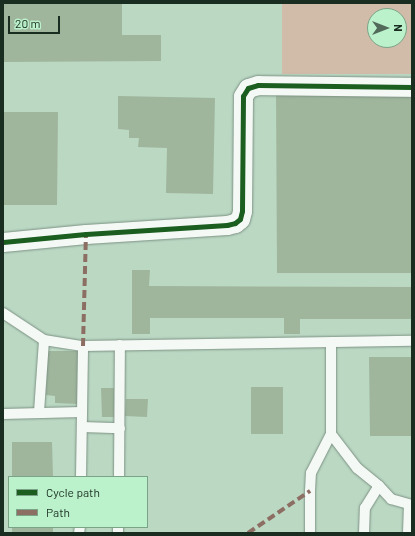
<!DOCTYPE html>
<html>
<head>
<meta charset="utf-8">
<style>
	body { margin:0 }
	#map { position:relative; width:415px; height:536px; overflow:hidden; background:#bbd8c3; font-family:Barlow,sans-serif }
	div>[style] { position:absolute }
	.green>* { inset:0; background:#d1bba9 }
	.building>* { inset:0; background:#9fb59c }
	.roads { filter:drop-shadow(0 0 1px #7c9283) drop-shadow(0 0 1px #7c9283) }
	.service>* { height:10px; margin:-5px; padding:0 5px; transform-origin:5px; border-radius:5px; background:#f5f9f6 }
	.minor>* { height:19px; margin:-9.5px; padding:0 9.5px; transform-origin:9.5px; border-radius:9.5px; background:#f5f9f6 }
	.quiet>* { height:4px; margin-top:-2px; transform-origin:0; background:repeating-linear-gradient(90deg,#8d6e63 0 8px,transparent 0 12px) }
	.cycleway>* { height:5px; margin:-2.5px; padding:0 2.5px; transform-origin:2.5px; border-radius:2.5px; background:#1b5e20 }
	span { translate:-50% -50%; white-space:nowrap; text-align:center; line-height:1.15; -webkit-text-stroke:4px #bbf1cb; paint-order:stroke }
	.frame { position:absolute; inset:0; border:4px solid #192e20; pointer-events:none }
	.legend { position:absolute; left:8px; top:476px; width:140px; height:52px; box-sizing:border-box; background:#bbf1cb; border:1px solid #7aa387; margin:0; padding:5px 7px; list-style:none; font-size:12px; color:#192e20 }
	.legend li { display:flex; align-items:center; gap:8px; height:20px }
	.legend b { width:20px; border:1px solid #7aa387 }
	.north { position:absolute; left:367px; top:8px; width:40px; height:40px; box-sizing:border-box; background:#bbf1cb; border:1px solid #7aa387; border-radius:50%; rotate:90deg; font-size:11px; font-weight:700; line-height:16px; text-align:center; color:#192e20 }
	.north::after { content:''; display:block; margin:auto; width:14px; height:18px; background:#526a59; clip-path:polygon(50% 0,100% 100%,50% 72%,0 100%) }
	.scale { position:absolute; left:8px; top:16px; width:52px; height:18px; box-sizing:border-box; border:2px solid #192e20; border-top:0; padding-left:5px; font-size:12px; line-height:14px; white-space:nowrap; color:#192e20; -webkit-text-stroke:3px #bbf1cb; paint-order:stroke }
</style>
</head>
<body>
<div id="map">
	<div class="green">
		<i style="clip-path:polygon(evenodd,282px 3px,412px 3px,412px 74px,282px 74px,282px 3px,375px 16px,399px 16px,399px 40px,375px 40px,375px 16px)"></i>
	</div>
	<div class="building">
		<i style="clip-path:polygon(3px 3px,122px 3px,122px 35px,161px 35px,161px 61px,3px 62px)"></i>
		<i style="clip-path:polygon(276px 89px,412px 89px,412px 273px,277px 273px)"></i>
		<i style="clip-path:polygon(118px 96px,215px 98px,213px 194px,166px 193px,167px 148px,138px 147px,139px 138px,129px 138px,129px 130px,118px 129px)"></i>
		<i style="clip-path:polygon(3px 112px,58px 112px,57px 205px,3px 205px)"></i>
		<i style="clip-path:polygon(132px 270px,150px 270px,149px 286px,412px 287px,412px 319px,300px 319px,300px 334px,284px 334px,284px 318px,150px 318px,150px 334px,132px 334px)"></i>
		<i style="clip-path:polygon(47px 351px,79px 351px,78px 404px,55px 403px,55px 396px,46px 395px)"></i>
		<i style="clip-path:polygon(369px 357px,412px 357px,412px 436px,370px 436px)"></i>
		<i style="clip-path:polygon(251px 387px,283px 387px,283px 434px,251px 434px)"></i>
		<i style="clip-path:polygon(101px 388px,114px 388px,114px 417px,102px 417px)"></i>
		<i style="clip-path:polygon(126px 399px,148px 399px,147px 417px,125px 416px)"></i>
		<i style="clip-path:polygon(12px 442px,52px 442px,53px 477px,12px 477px)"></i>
		<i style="clip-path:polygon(12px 527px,53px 527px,53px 533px,12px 533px)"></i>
	</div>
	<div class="roads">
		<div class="service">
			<i style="left:3px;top:313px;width:49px;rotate:33.4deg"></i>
			<i style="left:44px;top:340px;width:39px;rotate:9deg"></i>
			<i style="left:83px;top:346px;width:329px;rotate:-0.9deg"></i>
			<i style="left:331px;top:343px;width:91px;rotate:90deg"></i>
			<i style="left:39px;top:412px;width:72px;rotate:-86deg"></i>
			<i style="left:3px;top:414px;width:79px;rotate:-1.5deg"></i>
			<i style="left:82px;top:427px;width:38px;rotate:2deg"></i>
			<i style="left:81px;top:477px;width:131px;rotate:-89.1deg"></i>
			<i style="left:119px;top:477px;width:132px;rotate:-89.6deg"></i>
			<i style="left:79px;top:533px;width:6px;rotate:-81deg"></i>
			<i style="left:118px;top:533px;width:6px;rotate:-90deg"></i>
			<i style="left:310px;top:533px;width:42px;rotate:-90deg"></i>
			<i style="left:310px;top:491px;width:18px;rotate:-87deg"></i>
			<i style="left:311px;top:473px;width:44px;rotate:-62.9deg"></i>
			<i style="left:331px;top:434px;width:43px;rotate:52.6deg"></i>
			<i style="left:357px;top:468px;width:28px;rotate:39deg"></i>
			<i style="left:379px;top:486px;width:18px;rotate:47deg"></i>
			<i style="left:391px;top:499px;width:22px;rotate:16deg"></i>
			<i style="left:364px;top:533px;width:25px;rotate:-88deg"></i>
			<i style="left:365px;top:508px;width:26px;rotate:-58deg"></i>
			<i style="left:408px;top:533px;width:28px;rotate:-88deg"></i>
		</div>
		<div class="minor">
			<i style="left:3px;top:242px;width:83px;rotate:-5.5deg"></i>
			<i style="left:86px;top:234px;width:141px;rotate:-3.7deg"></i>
			<i style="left:227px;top:225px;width:8px;rotate:-14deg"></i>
			<i style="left:235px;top:223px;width:6px;rotate:-39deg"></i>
			<i style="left:240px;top:219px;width:8px;rotate:-76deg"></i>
			<i style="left:242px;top:211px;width:115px;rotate:-89.5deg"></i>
			<i style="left:243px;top:96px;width:9px;rotate:-58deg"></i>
			<i style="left:248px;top:88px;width:10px;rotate:-17deg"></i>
			<i style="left:258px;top:85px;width:154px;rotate:0.7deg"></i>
		</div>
	</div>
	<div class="quiet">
		<i style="left:83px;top:346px;width:112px;rotate:-88.5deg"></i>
		<i style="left:248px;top:533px;width:75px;rotate:-34.1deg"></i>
	</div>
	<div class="cycleway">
		<i style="left:3px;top:242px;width:83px;rotate:-5.5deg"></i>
		<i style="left:86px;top:234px;width:141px;rotate:-3.7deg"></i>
		<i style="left:227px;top:225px;width:8px;rotate:-14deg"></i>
		<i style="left:235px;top:223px;width:6px;rotate:-39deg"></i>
		<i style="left:240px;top:219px;width:8px;rotate:-76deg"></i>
		<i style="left:242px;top:211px;width:115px;rotate:-89.5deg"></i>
		<i style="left:243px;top:96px;width:9px;rotate:-58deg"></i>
		<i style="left:248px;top:88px;width:10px;rotate:-17deg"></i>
		<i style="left:258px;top:85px;width:154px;rotate:0.7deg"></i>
	</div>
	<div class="frame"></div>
	<ul class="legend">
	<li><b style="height:5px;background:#1b5e20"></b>Cycle path</li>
	<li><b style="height:5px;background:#8d6e63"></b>Path</li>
	</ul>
	<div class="north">N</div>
	<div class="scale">20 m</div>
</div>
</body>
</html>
